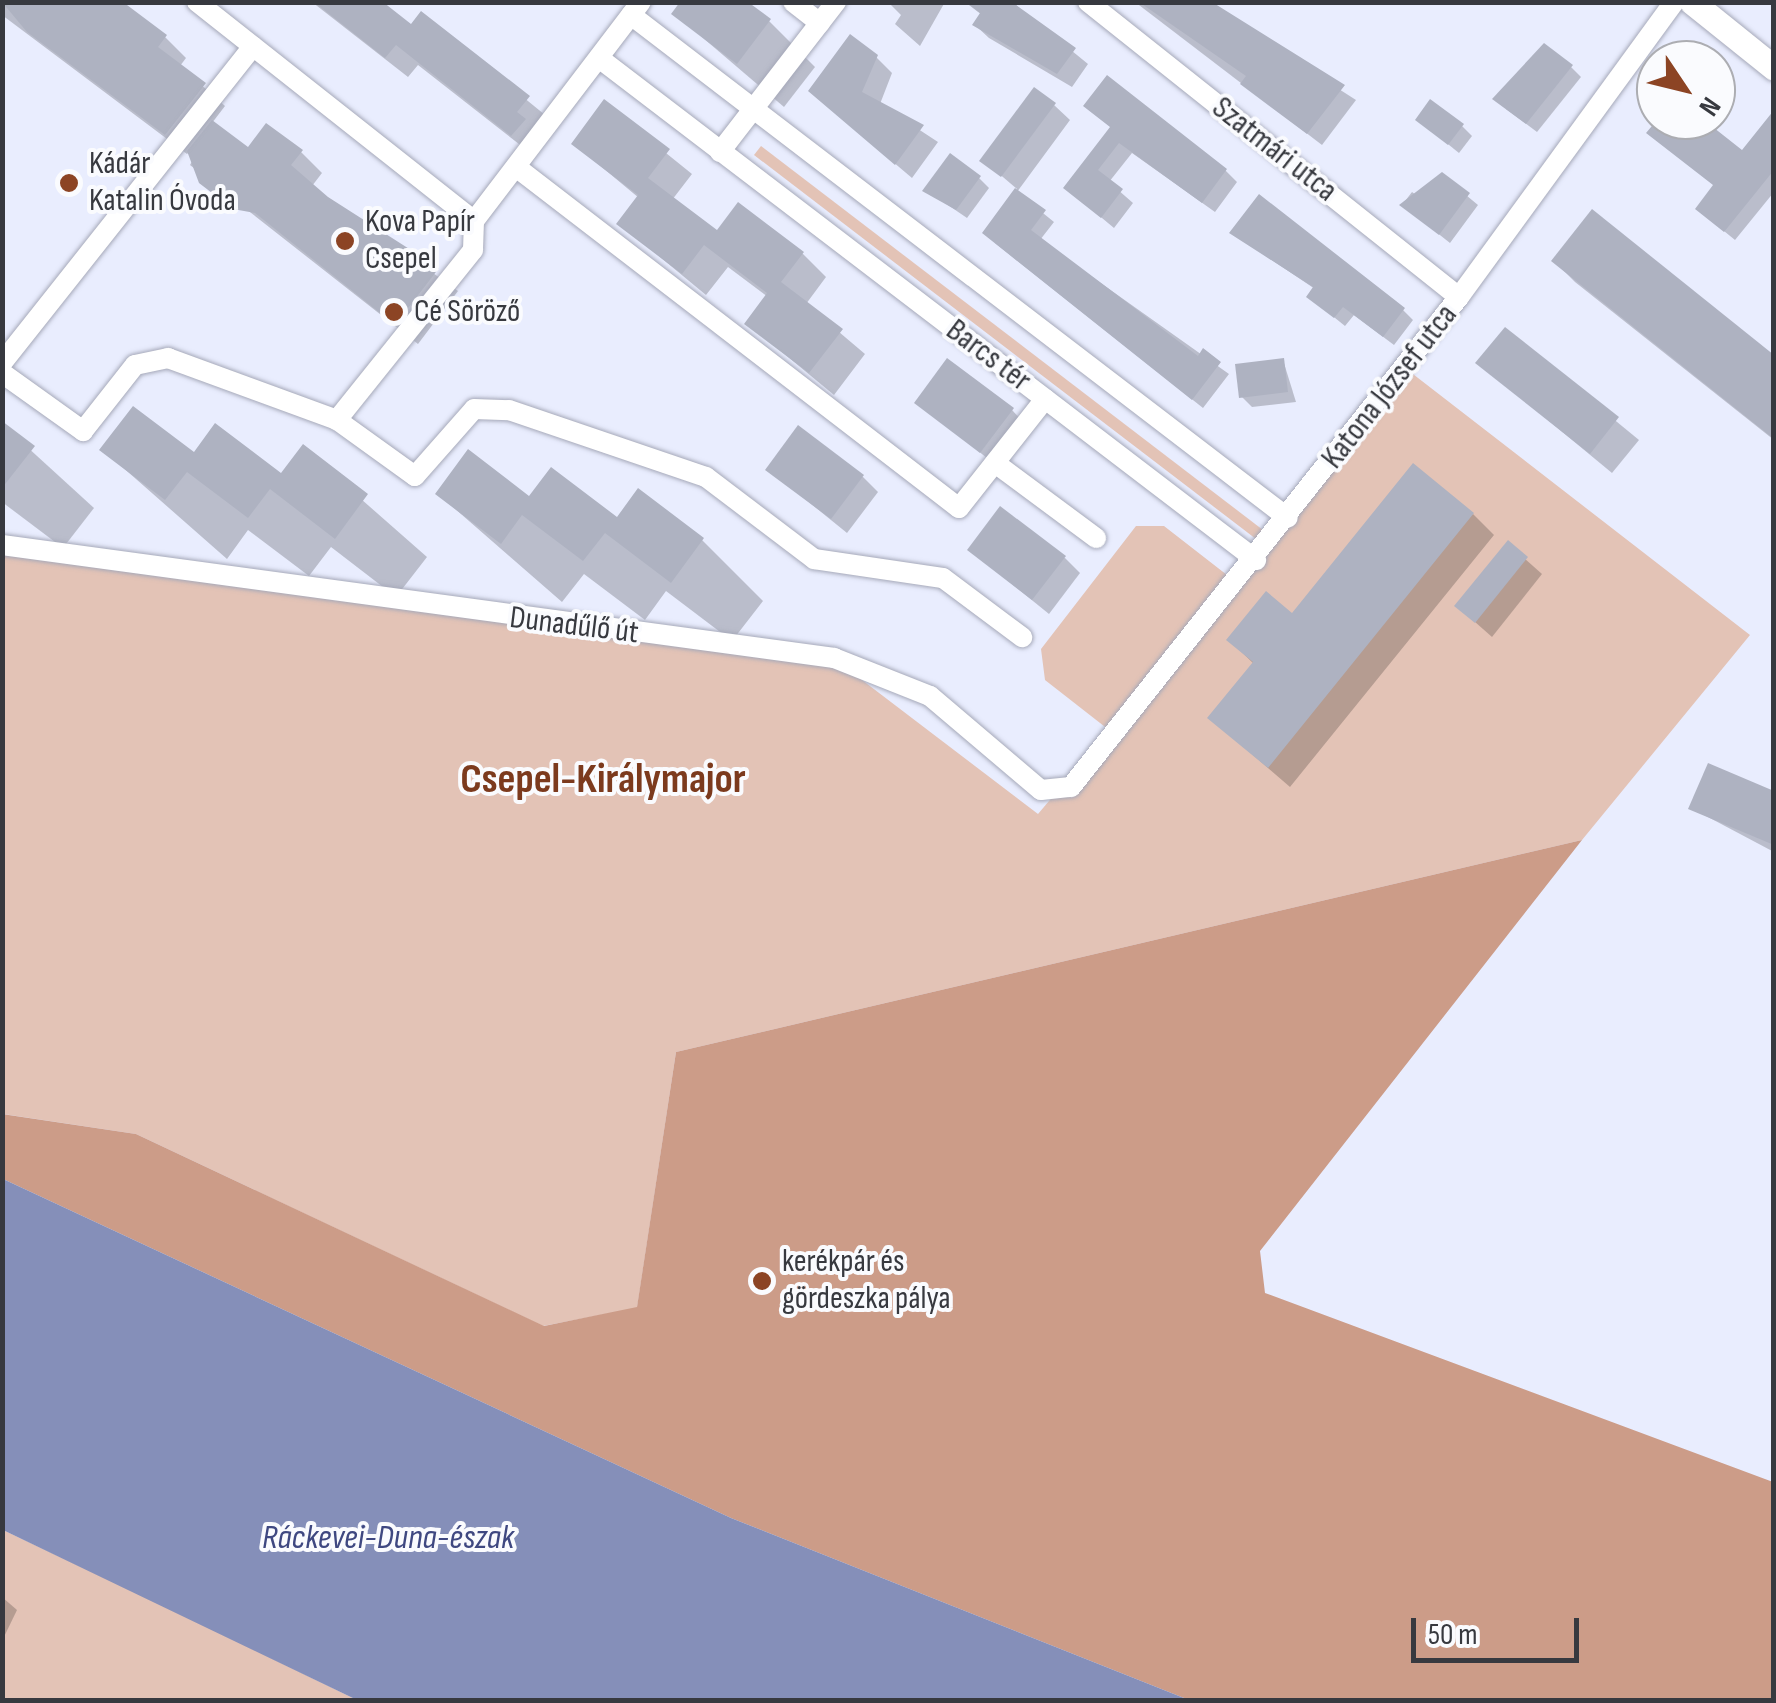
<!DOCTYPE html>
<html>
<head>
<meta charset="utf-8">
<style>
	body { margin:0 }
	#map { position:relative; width:1776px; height:1703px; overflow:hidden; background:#e9edfe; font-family:"Sofia Sans Condensed",sans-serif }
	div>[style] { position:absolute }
	.green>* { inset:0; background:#e3c3b6 }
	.forest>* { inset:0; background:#cc9c88 }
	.water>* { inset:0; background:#858fb9 }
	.shadow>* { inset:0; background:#0003 }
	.building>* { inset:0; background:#aeb2c1 }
	.roads { filter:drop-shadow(0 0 2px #a6a9b9) drop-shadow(0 0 2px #a6a9b9) }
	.minor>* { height:20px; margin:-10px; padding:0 10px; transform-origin:10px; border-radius:10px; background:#fff }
	.tertiary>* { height:25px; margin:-12.5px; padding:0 12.5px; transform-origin:12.5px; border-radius:12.5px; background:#fff }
	.dots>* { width:28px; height:28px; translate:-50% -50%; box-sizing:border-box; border:5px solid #fafbfe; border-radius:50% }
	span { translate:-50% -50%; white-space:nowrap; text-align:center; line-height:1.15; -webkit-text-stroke:8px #fafbfe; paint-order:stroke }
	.street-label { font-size:32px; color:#37393f }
	.poi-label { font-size:32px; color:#37393f }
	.left { translate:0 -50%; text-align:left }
	.water-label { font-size:35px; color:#3f4881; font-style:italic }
	.district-label { font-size:42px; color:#7c3a1d; font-weight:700 }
	.frame { position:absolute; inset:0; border:5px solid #37393f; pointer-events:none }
	.north { position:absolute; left:1636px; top:40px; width:100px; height:100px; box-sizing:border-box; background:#fafbfe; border:2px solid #acadb2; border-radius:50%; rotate:125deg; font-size:28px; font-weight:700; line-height:40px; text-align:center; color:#37393f }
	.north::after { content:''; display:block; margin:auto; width:35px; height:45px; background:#8c4424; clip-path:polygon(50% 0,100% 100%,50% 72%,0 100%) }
	.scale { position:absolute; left:1411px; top:1618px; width:168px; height:45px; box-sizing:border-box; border:5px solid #37393f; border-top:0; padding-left:12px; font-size:30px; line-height:35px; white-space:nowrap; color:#37393f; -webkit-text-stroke:8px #fafbfe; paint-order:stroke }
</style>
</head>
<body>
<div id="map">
	<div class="green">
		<i style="clip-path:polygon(761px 146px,1263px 530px,1256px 539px,754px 155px)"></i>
		<i style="clip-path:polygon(1409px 371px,1750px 635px,1582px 840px,676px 1052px,637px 1308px,543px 1326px,136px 1134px,3px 1114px,2px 544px,820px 648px,1038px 814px,1109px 730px,1045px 680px,1041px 649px,1136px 526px,1164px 526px,1227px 575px)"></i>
		<i style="clip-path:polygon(3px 1530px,162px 1605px,357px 1700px,3px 1700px)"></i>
	</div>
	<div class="forest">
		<i style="clip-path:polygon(1582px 840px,1260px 1251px,1265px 1293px,1773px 1482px,1773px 1700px,1189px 1700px,731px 1518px,3px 1179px,2px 1114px,136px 1134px,544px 1326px,637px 1307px,676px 1052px)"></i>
	</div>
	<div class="water">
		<i style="clip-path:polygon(3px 1179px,731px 1518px,1189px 1700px,357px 1700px,3px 1530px)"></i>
	</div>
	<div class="shadow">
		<i style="clip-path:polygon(2px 2px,165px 37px,186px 58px,180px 66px,225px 106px,212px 123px,249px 150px,301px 152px,322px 173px,312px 186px,458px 291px,418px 344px,190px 165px,208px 133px,187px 154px,2px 15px)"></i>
		<i style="clip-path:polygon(312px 2px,379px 2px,411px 27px,421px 14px,550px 119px,533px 155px,418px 65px,408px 77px)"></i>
		<i style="clip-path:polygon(888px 2px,945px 2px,920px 46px,895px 24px,901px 15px)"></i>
		<i style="clip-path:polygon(965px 2px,1012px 2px,1088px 64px,1072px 87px,989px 38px,975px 25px,982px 15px)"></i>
		<i style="clip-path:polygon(1135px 2px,1203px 2px,1356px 100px,1322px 145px)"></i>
		<i style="clip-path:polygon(675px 14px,769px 21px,815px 67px,784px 107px)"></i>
		<i style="clip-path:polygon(876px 57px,892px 73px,880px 104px,938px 142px,912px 178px,827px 106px)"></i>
		<i style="clip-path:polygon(1571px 67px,1581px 77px,1537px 132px,1506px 109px)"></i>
		<i style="clip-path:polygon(604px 103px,692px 174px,672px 200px,717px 234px,803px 254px,826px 277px,806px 304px,865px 354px,834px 395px,747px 323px,768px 297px,728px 267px,706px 295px,620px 224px,639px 198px,574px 144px)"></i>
		<i style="clip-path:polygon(1054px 105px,1070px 120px,1017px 192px,1054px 222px,1040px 240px,1229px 374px,1203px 408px,995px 243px,1017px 189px,983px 160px)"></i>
		<i style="clip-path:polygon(1774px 118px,1774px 192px,1735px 240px,1708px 218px,1716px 187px,1660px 120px,1700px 120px,1742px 154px)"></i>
		<i style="clip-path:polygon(1418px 120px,1462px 126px,1472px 136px,1459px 153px)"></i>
		<i style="clip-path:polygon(1112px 128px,1225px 170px,1237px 182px,1215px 212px,1132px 153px,1109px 182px,1133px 203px,1114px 228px,1066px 188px)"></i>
		<i style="clip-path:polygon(1443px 176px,1478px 205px,1450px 243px,1402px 205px,1412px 192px,1422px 199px)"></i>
		<i style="clip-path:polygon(979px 178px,989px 188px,967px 218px,926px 190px)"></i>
		<i style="clip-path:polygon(1232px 233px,1403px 310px,1413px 320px,1394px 345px,1354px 315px,1345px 326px,1309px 297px,1315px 289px)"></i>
		<i style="clip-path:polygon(1554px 261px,1774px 358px,1774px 440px,1575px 282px)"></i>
		<i style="clip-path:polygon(1505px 330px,1639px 440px,1612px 473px,1479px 363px)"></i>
		<i style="clip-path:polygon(1283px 360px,1296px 402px,1252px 407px,1242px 397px)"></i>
		<i style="clip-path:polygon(918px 403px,1012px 410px,1027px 426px,997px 466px)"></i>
		<i style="clip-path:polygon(2px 424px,94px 508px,63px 548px,2px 502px)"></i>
		<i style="clip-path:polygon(303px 448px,427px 557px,396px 597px,331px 547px,309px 576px,248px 530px,227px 559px,103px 450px,281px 477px)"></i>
		<i style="clip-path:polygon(768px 469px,863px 477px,878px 492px,847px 533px)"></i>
		<i style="clip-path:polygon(438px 494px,529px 499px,702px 540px,763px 601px,732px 641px,666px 591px,645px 620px,584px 574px,562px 602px)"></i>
		<i style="clip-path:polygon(1473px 514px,1494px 535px,1290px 787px,1210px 718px,1254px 664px,1229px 640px,1293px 616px)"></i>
		<i style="clip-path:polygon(1508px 544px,1542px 574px,1492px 637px,1457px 606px)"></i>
		<i style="clip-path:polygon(970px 550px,1065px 558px,1080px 573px,1049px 614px)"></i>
		<i style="clip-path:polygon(1774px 794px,1774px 852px,1691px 808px)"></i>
		<i style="clip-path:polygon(2px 1597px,17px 1610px,2px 1641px)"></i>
	</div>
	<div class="building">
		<i style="clip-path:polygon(2px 2px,123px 2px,167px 35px,158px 47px,206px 83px,165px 135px,27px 32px)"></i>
		<i style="clip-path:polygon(314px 2px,383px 2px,411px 24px,421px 11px,530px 96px,517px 112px,526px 119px,511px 136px,396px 45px,385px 58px)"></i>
		<i style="clip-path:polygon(680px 2px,748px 2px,771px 19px,737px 64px,671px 14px)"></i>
		<i style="clip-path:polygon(966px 2px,1012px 2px,1076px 48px,1057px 74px,972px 25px,980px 13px)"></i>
		<i style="clip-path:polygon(1139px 2px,1212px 2px,1345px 85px,1307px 134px,1240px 84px,1246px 76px)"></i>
		<i style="clip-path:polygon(850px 34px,878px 55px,862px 92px,924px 125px,895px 165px,808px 91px)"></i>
		<i style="clip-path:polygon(1544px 43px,1573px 65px,1526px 124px,1492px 99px)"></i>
		<i style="clip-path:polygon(1107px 75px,1227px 169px,1202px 203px,1119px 143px,1098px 170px,1123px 189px,1101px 218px,1063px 188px,1110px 127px,1083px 106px)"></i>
		<i style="clip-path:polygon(1034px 87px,1056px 103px,1001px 177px,979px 161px)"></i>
		<i style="clip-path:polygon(604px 99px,670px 149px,648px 178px,717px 230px,738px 202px,804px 252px,781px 282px,843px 329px,809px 373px,744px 324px,767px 293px,704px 245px,682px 274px,616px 224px,638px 195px,571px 144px)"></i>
		<i style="clip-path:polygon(1430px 99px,1464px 124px,1448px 145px,1415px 120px)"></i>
		<i style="clip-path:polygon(1774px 110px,1774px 170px,1724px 232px,1695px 209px,1713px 185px,1646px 133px,1657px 120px,1704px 120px,1742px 150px)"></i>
		<i style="clip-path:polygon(212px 120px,248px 147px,266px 123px,303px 150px,291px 165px,328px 197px,439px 268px,395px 325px,255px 213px,233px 209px,199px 183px,187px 151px)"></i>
		<i style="clip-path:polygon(950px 153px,981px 176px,956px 210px,922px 191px)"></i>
		<i style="clip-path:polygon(1442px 172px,1470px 193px,1439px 235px,1399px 205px)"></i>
		<i style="clip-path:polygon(1015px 188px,1046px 210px,1031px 230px,1198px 356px,1203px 348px,1221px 362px,1192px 400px,982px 233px)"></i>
		<i style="clip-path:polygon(1259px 194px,1405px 308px,1383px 337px,1343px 307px,1334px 318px,1306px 297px,1313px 287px,1229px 233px)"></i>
		<i style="clip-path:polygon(1592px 209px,1774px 355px,1774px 439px,1551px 261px)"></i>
		<i style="clip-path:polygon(1505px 327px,1619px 417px,1590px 454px,1475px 363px)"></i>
		<i style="clip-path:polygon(947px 358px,1014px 408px,980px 453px,914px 403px)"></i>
		<i style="clip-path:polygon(1284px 358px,1288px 392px,1239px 398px,1235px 364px)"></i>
		<i style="clip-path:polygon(133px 406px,194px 452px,215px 423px,281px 473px,303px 444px,368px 494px,335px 539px,270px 489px,248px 518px,187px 472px,165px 500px,99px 450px)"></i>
		<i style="clip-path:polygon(2px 421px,35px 446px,2px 488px)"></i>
		<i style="clip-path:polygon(798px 425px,864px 475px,831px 519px,765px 470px)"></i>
		<i style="clip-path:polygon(468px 449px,529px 496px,551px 467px,617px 517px,638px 488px,704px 538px,671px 583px,605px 533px,583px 561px,522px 515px,501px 544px,435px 494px)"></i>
		<i style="clip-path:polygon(1413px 463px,1474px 513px,1268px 768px,1207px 718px,1253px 662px,1226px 640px,1266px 591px,1292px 613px)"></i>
		<i style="clip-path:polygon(1000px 506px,1066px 556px,1032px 600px,967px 550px)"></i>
		<i style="clip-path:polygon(1508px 540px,1528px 557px,1475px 623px,1454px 606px)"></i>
		<i style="clip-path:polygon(1708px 763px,1774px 791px,1774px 845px,1688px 809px)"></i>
	</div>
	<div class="roads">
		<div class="minor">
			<i style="left:197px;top:2px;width:353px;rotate:38.3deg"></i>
			<i style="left:474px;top:221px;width:29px;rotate:92deg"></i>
			<i style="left:473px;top:250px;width:218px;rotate:128.7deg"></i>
			<i style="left:793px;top:2px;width:34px;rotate:38deg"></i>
			<i style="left:1088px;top:2px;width:474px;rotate:38.5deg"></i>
			<i style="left:631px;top:15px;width:827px;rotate:37.44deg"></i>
			<i style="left:599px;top:58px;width:827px;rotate:37.38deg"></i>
			<i style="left:720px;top:152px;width:190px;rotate:-52.3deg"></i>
			<i style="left:516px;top:167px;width:559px;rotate:37.59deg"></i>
			<i style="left:959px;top:508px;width:139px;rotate:-51.7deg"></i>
			<i style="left:474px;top:221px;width:275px;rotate:-52.7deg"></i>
			<i style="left:2px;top:363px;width:404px;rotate:-51.6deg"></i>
			<i style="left:2px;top:373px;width:100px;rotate:35.6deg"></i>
			<i style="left:83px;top:431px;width:84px;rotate:-51.8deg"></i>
			<i style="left:135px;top:365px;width:34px;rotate:-12deg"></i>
			<i style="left:168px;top:358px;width:180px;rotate:20.1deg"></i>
			<i style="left:337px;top:420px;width:96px;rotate:35.7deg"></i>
			<i style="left:415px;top:476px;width:89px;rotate:-48.6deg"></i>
			<i style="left:474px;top:409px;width:35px;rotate:2deg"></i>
			<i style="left:509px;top:410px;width:208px;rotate:18.8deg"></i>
			<i style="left:706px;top:477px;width:136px;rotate:37.2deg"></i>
			<i style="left:814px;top:559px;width:130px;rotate:8.4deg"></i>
			<i style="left:943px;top:578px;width:99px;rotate:36.8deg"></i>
			<i style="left:995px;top:463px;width:126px;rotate:36.6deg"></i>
			<i style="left:2px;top:545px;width:840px;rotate:7.73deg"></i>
			<i style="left:834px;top:658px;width:103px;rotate:21.6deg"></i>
			<i style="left:930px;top:696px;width:145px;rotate:40.3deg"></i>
			<i style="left:1041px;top:790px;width:30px;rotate:-6deg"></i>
			<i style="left:1071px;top:787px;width:625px;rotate:-51.63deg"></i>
			<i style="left:1459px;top:297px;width:365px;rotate:-53.9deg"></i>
		</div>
		<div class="tertiary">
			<i style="left:1692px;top:2px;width:105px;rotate:38.8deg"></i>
		</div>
	</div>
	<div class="dots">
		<i style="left:69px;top:183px;background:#8c4424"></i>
		<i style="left:345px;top:241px;background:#8c4424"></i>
		<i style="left:394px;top:312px;background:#8c4424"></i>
		<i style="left:762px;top:1281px;background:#8c4424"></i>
	</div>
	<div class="street-label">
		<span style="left:1274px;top:150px;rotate:38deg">Szatmári utca</span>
		<span style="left:988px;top:356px;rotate:37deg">Barcs tér</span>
		<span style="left:1390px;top:387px;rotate:-52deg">Katona József utca</span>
		<span style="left:574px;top:626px;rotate:7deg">Dunadűlő út</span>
	</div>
	<div class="poi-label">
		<span class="left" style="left:89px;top:183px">Kádár<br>Katalin Óvoda</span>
		<span class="left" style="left:365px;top:241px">Kova Papír<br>Csepel</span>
		<span class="left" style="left:414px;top:312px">Cé Söröző</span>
		<span class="left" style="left:782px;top:1281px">kerékpár és<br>gördeszka pálya</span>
	</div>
	<div class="water-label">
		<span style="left:388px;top:1538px">Ráckevei-Duna-észak</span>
	</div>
	<div class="district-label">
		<span style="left:603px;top:780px">Csepel-Királymajor</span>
	</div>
	<div class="frame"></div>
	<div class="north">N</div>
	<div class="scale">50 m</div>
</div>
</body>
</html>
